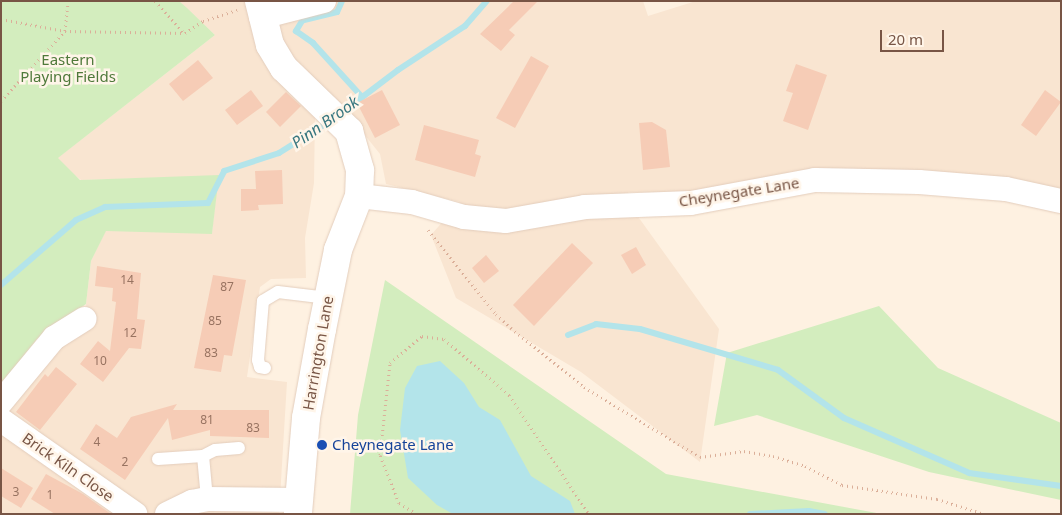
<!DOCTYPE html>
<html>
<head>
<meta charset="utf-8">
<style>
	body { margin:0 }
	#map { position:relative; width:1062px; height:515px; overflow:hidden; background:#fef1e1; font-family:"Noto Sans",sans-serif }
	div>[style] { position:absolute }
	.residential>* { inset:0; background:#f9e5d1 }
	.green>* { inset:0; background:#d3edbe }
	.water>* { inset:0; background:#b3e4ea }
	.stream>* { height:6px; margin:-3px; padding:0 3px; transform-origin:3px; border-radius:3px; background:#b3e4ea }
	.building>* { inset:0; background:#f6ccb6 }
	.path>* { height:3px; margin-top:-1.5px; transform-origin:0; background:repeating-linear-gradient(90deg,#dbaf99 0 1px,transparent 0 5px) }
	.roads { filter:drop-shadow(0 0 1px #e3cdbc) drop-shadow(0 0 1px #e3cdbc) }
	.lane>* { height:12px; margin:-6px; padding:0 6px; transform-origin:6px; border-radius:6px; background:#fff }
	.street>* { height:24px; margin:-12px; padding:0 12px; transform-origin:12px; border-radius:12px; background:#fff }
	.secondary>* { height:28px; margin:-14px; padding:0 14px; transform-origin:14px; border-radius:14px; background:#fff }
	.dots>* { width:14px; height:14px; translate:-50% -50%; box-sizing:border-box; border:2px solid #fff5e9; border-radius:50% }
	span { translate:-50% -50%; white-space:nowrap; text-align:center; line-height:1.15; -webkit-text-stroke:5px #fff5e9; paint-order:stroke }
	.number-label { font-size:12px; color:#987361 }
	.number-label span { -webkit-text-stroke-width:0 }
	.park-label { font-size:15px; color:#4f793a }
	.street-label { font-size:15px; color:#785545 }
	.transit-label { font-size:15px; color:#164399 }
	.left { translate:0 -50%; text-align:left }
	.water-label { font-size:16px; color:#37767f; font-style:italic }
	.frame { position:absolute; inset:0; border:2px solid #785545; pointer-events:none }
	.scale { position:absolute; left:880px; top:30px; width:64px; height:22px; box-sizing:border-box; border:2px solid #785545; border-top:0; padding-left:6px; font-size:15px; line-height:18px; white-space:nowrap; color:#785545; -webkit-text-stroke:4px #fff5e9; paint-order:stroke }
</style>
</head>
<body>
<div id="map">
	<div class="residential">
		<i style="clip-path:polygon(179px 1px,643px 1px,648px 16px,696px 1px,1061px 1px,1061px 190px,628px 192px,639px 218px,719px 329px,700px 462px,581px 372px,456px 298px,431px 235px,460px 202px,386px 184px,380px 154px,356px 124px,315px 114px,314px 183px,305px 238px,306px 278px,271px 279px,260px 287px,247px 377px,287px 382px,279px 514px,1px 514px,1px 430px,11px 419px,9px 410px,56px 348px,89px 326px,86px 304px,91px 261px,106px 230px,212px 233px,218px 176px,81px 180px,55px 160px,215px 35px)"></i>
	</div>
	<div class="green">
		<i style="clip-path:polygon(1px 1px,179px 1px,187px 8px,215px 35px,58px 158px,80px 180px,219px 175px,212px 234px,106px 231px,91px 261px,86px 304px,37px 339px,1px 385px)"></i>
		<i style="clip-path:polygon(385px 280px,666px 474px,882px 514px,350px 514px,358px 415px)"></i>
		<i style="clip-path:polygon(879px 306px,938px 368px,1061px 423px,1061px 500px,929px 472px,757px 415px,714px 426px,727px 353px)"></i>
	</div>
	<div class="water">
		<i style="clip-path:polygon(440px 361px,464px 383px,479px 407px,500px 420px,531px 476px,570px 501px,575px 514px,453px 514px,437px 505px,408px 478px,400px 430px,405px 388px,417px 366px)"></i>
	</div>
	<div class="stream">
		<i style="left:342px;top:1px;width:12px;rotate:114deg"></i>
		<i style="left:337px;top:12px;width:36px;rotate:166deg"></i>
		<i style="left:302px;top:21px;width:12px;rotate:121deg"></i>
		<i style="left:296px;top:31px;width:21px;rotate:35deg"></i>
		<i style="left:313px;top:43px;width:73px;rotate:47.8deg"></i>
		<i style="left:340px;top:114px;width:73px;rotate:-37.2deg"></i>
		<i style="left:398px;top:70px;width:80px;rotate:-33.3deg"></i>
		<i style="left:465px;top:26px;width:33px;rotate:-49deg"></i>
		<i style="left:1px;top:285px;width:99px;rotate:-40.9deg"></i>
		<i style="left:76px;top:220px;width:32px;rotate:-24deg"></i>
		<i style="left:105px;top:207px;width:103px;rotate:-2.2deg"></i>
		<i style="left:208px;top:203px;width:36px;rotate:-63deg"></i>
		<i style="left:224px;top:171px;width:58px;rotate:-18.1deg"></i>
		<i style="left:279px;top:153px;width:60px;rotate:-32.1deg"></i>
		<i style="left:568px;top:335px;width:30px;rotate:-21deg"></i>
		<i style="left:596px;top:324px;width:44px;rotate:6.5deg"></i>
		<i style="left:640px;top:329px;width:144px;rotate:16.5deg"></i>
		<i style="left:778px;top:370px;width:82px;rotate:36deg"></i>
		<i style="left:844px;top:418px;width:137px;rotate:23.7deg"></i>
		<i style="left:969px;top:473px;width:93px;rotate:8deg"></i>
		<i style="left:750px;top:514px;width:59px;rotate:-2.9deg"></i>
		<i style="left:809px;top:511px;width:16px;rotate:11deg"></i>
	</div>
	<div class="building">
		<i style="clip-path:polygon(514px 1px,538px 1px,509px 30px,515px 35px,501px 51px,480px 34px)"></i>
		<i style="clip-path:polygon(531px 56px,549px 66px,515px 128px,496px 118px)"></i>
		<i style="clip-path:polygon(198px 60px,213px 78px,183px 101px,169px 84px)"></i>
		<i style="clip-path:polygon(796px 64px,827px 75px,808px 130px,783px 121px,793px 93px,786px 91px)"></i>
		<i style="clip-path:polygon(251px 90px,263px 106px,237px 125px,225px 110px)"></i>
		<i style="clip-path:polygon(382px 90px,400px 125px,375px 138px,357px 103px)"></i>
		<i style="clip-path:polygon(1045px 90px,1061px 102px,1036px 136px,1021px 125px)"></i>
		<i style="clip-path:polygon(286px 92px,301px 106px,280px 127px,266px 112px)"></i>
		<i style="clip-path:polygon(652px 122px,666px 130px,670px 167px,643px 170px,639px 123px)"></i>
		<i style="clip-path:polygon(424px 125px,479px 140px,475px 154px,481px 156px,475px 177px,415px 160px)"></i>
		<i style="clip-path:polygon(282px 170px,283px 204px,258px 205px,259px 210px,241px 211px,241px 189px,256px 189px,255px 171px)"></i>
		<i style="clip-path:polygon(572px 243px,593px 263px,534px 326px,513px 305px)"></i>
		<i style="clip-path:polygon(636px 247px,646px 265px,632px 274px,621px 255px)"></i>
		<i style="clip-path:polygon(486px 255px,499px 271px,484px 283px,472px 268px)"></i>
		<i style="clip-path:polygon(97px 266px,141px 273px,137px 319px,145px 320px,141px 349px,129px 348px,103px 382px,80px 364px,98px 341px,110px 351px,116px 302px,112px 301px,113px 288px,95px 286px)"></i>
		<i style="clip-path:polygon(213px 275px,246px 280px,232px 356px,224px 355px,221px 372px,194px 368px)"></i>
		<i style="clip-path:polygon(56px 367px,77px 384px,40px 430px,16px 412px,45px 374px,48px 377px)"></i>
		<i style="clip-path:polygon(177px 404px,173px 410px,269px 410px,269px 438px,210px 436px,210px 430px,172px 440px,168px 418px,125px 480px,80px 449px,96px 424px,117px 438px,131px 417px)"></i>
		<i style="clip-path:polygon(1px 468px,33px 488px,21px 508px,1px 496px)"></i>
		<i style="clip-path:polygon(46px 474px,83px 494px,111px 514px,55px 514px,31px 499px)"></i>
	</div>
	<div class="path">
		<i style="left:155px;top:1px;width:43px;rotate:47.8deg"></i>
		<i style="left:1px;top:19px;width:65px;rotate:10.6deg"></i>
		<i style="left:65px;top:31px;width:120px;rotate:1deg"></i>
		<i style="left:185px;top:33px;width:22px;rotate:-34deg"></i>
		<i style="left:203px;top:21px;width:36px;rotate:-18deg"></i>
		<i style="left:1px;top:101px;width:95px;rotate:-47.6deg"></i>
		<i style="left:65px;top:31px;width:30px;rotate:-84deg"></i>
		<i style="left:428px;top:230px;width:108px;rotate:51deg"></i>
		<i style="left:496px;top:314px;width:21px;rotate:43deg"></i>
		<i style="left:511px;top:328px;width:94px;rotate:38.9deg"></i>
		<i style="left:584px;top:387px;width:135px;rotate:31.1deg"></i>
		<i style="left:700px;top:457px;width:44px;rotate:-7.8deg"></i>
		<i style="left:744px;top:451px;width:29px;rotate:10deg"></i>
		<i style="left:773px;top:456px;width:34px;rotate:17deg"></i>
		<i style="left:805px;top:466px;width:42px;rotate:27.2deg"></i>
		<i style="left:842px;top:485px;width:96px;rotate:8.4deg"></i>
		<i style="left:937px;top:499px;width:49px;rotate:17.7deg"></i>
		<i style="left:417px;top:514px;width:21px;rotate:-149deg"></i>
		<i style="left:399px;top:503px;width:52px;rotate:-111.6deg"></i>
		<i style="left:380px;top:455px;width:93px;rotate:-83.8deg"></i>
		<i style="left:390px;top:363px;width:42px;rotate:-40.2deg"></i>
		<i style="left:422px;top:336px;width:22px;rotate:8deg"></i>
		<i style="left:444px;top:339px;width:86px;rotate:40.7deg"></i>
		<i style="left:509px;top:395px;width:143px;rotate:56.1deg"></i>
	</div>
	<div class="roads">
		<div class="lane">
			<i style="left:265px;top:368px;width:5px;rotate:-169deg"></i>
			<i style="left:260px;top:367px;width:7px;rotate:-106deg"></i>
			<i style="left:258px;top:360px;width:59px;rotate:-85.2deg"></i>
			<i style="left:263px;top:301px;width:17px;rotate:-31deg"></i>
			<i style="left:278px;top:292px;width:50px;rotate:6.8deg"></i>
			<i style="left:158px;top:459px;width:45px;rotate:-3.8deg"></i>
			<i style="left:207px;top:499px;width:43px;rotate:-95.3deg"></i>
			<i style="left:203px;top:456px;width:13px;rotate:-27deg"></i>
			<i style="left:215px;top:450px;width:24px;rotate:-5deg"></i>
		</div>
		<div class="street">
			<i style="left:261px;top:17px;width:65px;rotate:-14.3deg"></i>
			<i style="left:359px;top:196px;width:53px;rotate:6.5deg"></i>
			<i style="left:412px;top:202px;width:54px;rotate:16.1deg"></i>
			<i style="left:464px;top:217px;width:42px;rotate:5.4deg"></i>
			<i style="left:506px;top:221px;width:80px;rotate:-10deg"></i>
			<i style="left:585px;top:207px;width:106px;rotate:-2.2deg"></i>
			<i style="left:691px;top:203px;width:126px;rotate:-10.5deg"></i>
			<i style="left:815px;top:180px;width:104px;rotate:1.1deg"></i>
			<i style="left:919px;top:182px;width:87px;rotate:4.6deg"></i>
			<i style="left:1006px;top:189px;width:56px;rotate:12.3deg"></i>
			<i style="left:1px;top:402px;width:83px;rotate:-50.4deg"></i>
			<i style="left:54px;top:338px;width:36px;rotate:-32deg"></i>
			<i style="left:1px;top:420px;width:164px;rotate:35deg"></i>
			<i style="left:167px;top:514px;width:28px;rotate:-26deg"></i>
			<i style="left:192px;top:502px;width:15px;rotate:-11deg"></i>
			<i style="left:207px;top:499px;width:91px;rotate:0.6deg"></i>
		</div>
		<div class="secondary">
			<i style="left:259px;top:1px;width:45px;rotate:76deg"></i>
			<i style="left:270px;top:45px;width:27px;rotate:59deg"></i>
			<i style="left:284px;top:68px;width:91px;rotate:44.1deg"></i>
			<i style="left:349px;top:131px;width:41px;rotate:74.2deg"></i>
			<i style="left:360px;top:170px;width:26px;rotate:92deg"></i>
			<i style="left:359px;top:196px;width:58px;rotate:111.3deg"></i>
			<i style="left:338px;top:250px;width:81px;rotate:101.4deg"></i>
			<i style="left:322px;top:329px;width:90px;rotate:100.2deg"></i>
			<i style="left:306px;top:418px;width:96px;rotate:94.8deg"></i>
		</div>
	</div>
	<div class="dots">
		<i style="left:322px;top:445px;background:#1a4fb4"></i>
	</div>
	<div class="number-label">
		<span style="left:127px;top:280px">14</span>
		<span style="left:227px;top:287px">87</span>
		<span style="left:215px;top:321px">85</span>
		<span style="left:130px;top:333px">12</span>
		<span style="left:211px;top:353px">83</span>
		<span style="left:100px;top:361px">10</span>
		<span style="left:207px;top:420px">81</span>
		<span style="left:253px;top:428px">83</span>
		<span style="left:97px;top:442px">4</span>
		<span style="left:125px;top:462px">2</span>
		<span style="left:16px;top:492px">3</span>
		<span style="left:50px;top:495px">1</span>
	</div>
	<div class="park-label">
		<span style="left:68px;top:68px">Eastern<br>Playing Fields</span>
	</div>
	<div class="street-label">
		<span style="left:739px;top:192px;rotate:-9deg">Cheynegate Lane</span>
		<span style="left:318px;top:353px;rotate:-80deg">Harrington Lane</span>
		<span style="left:68px;top:467px;rotate:35deg">Brick Kiln Close</span>
	</div>
	<div class="transit-label">
		<span class="left" style="left:332px;top:445px">Cheynegate Lane</span>
	</div>
	<div class="water-label">
		<span style="left:325px;top:122px;rotate:-35deg">Pinn Brook</span>
	</div>
	<div class="frame"></div>
	<div class="scale">20 m</div>
</div>
</body>
</html>
